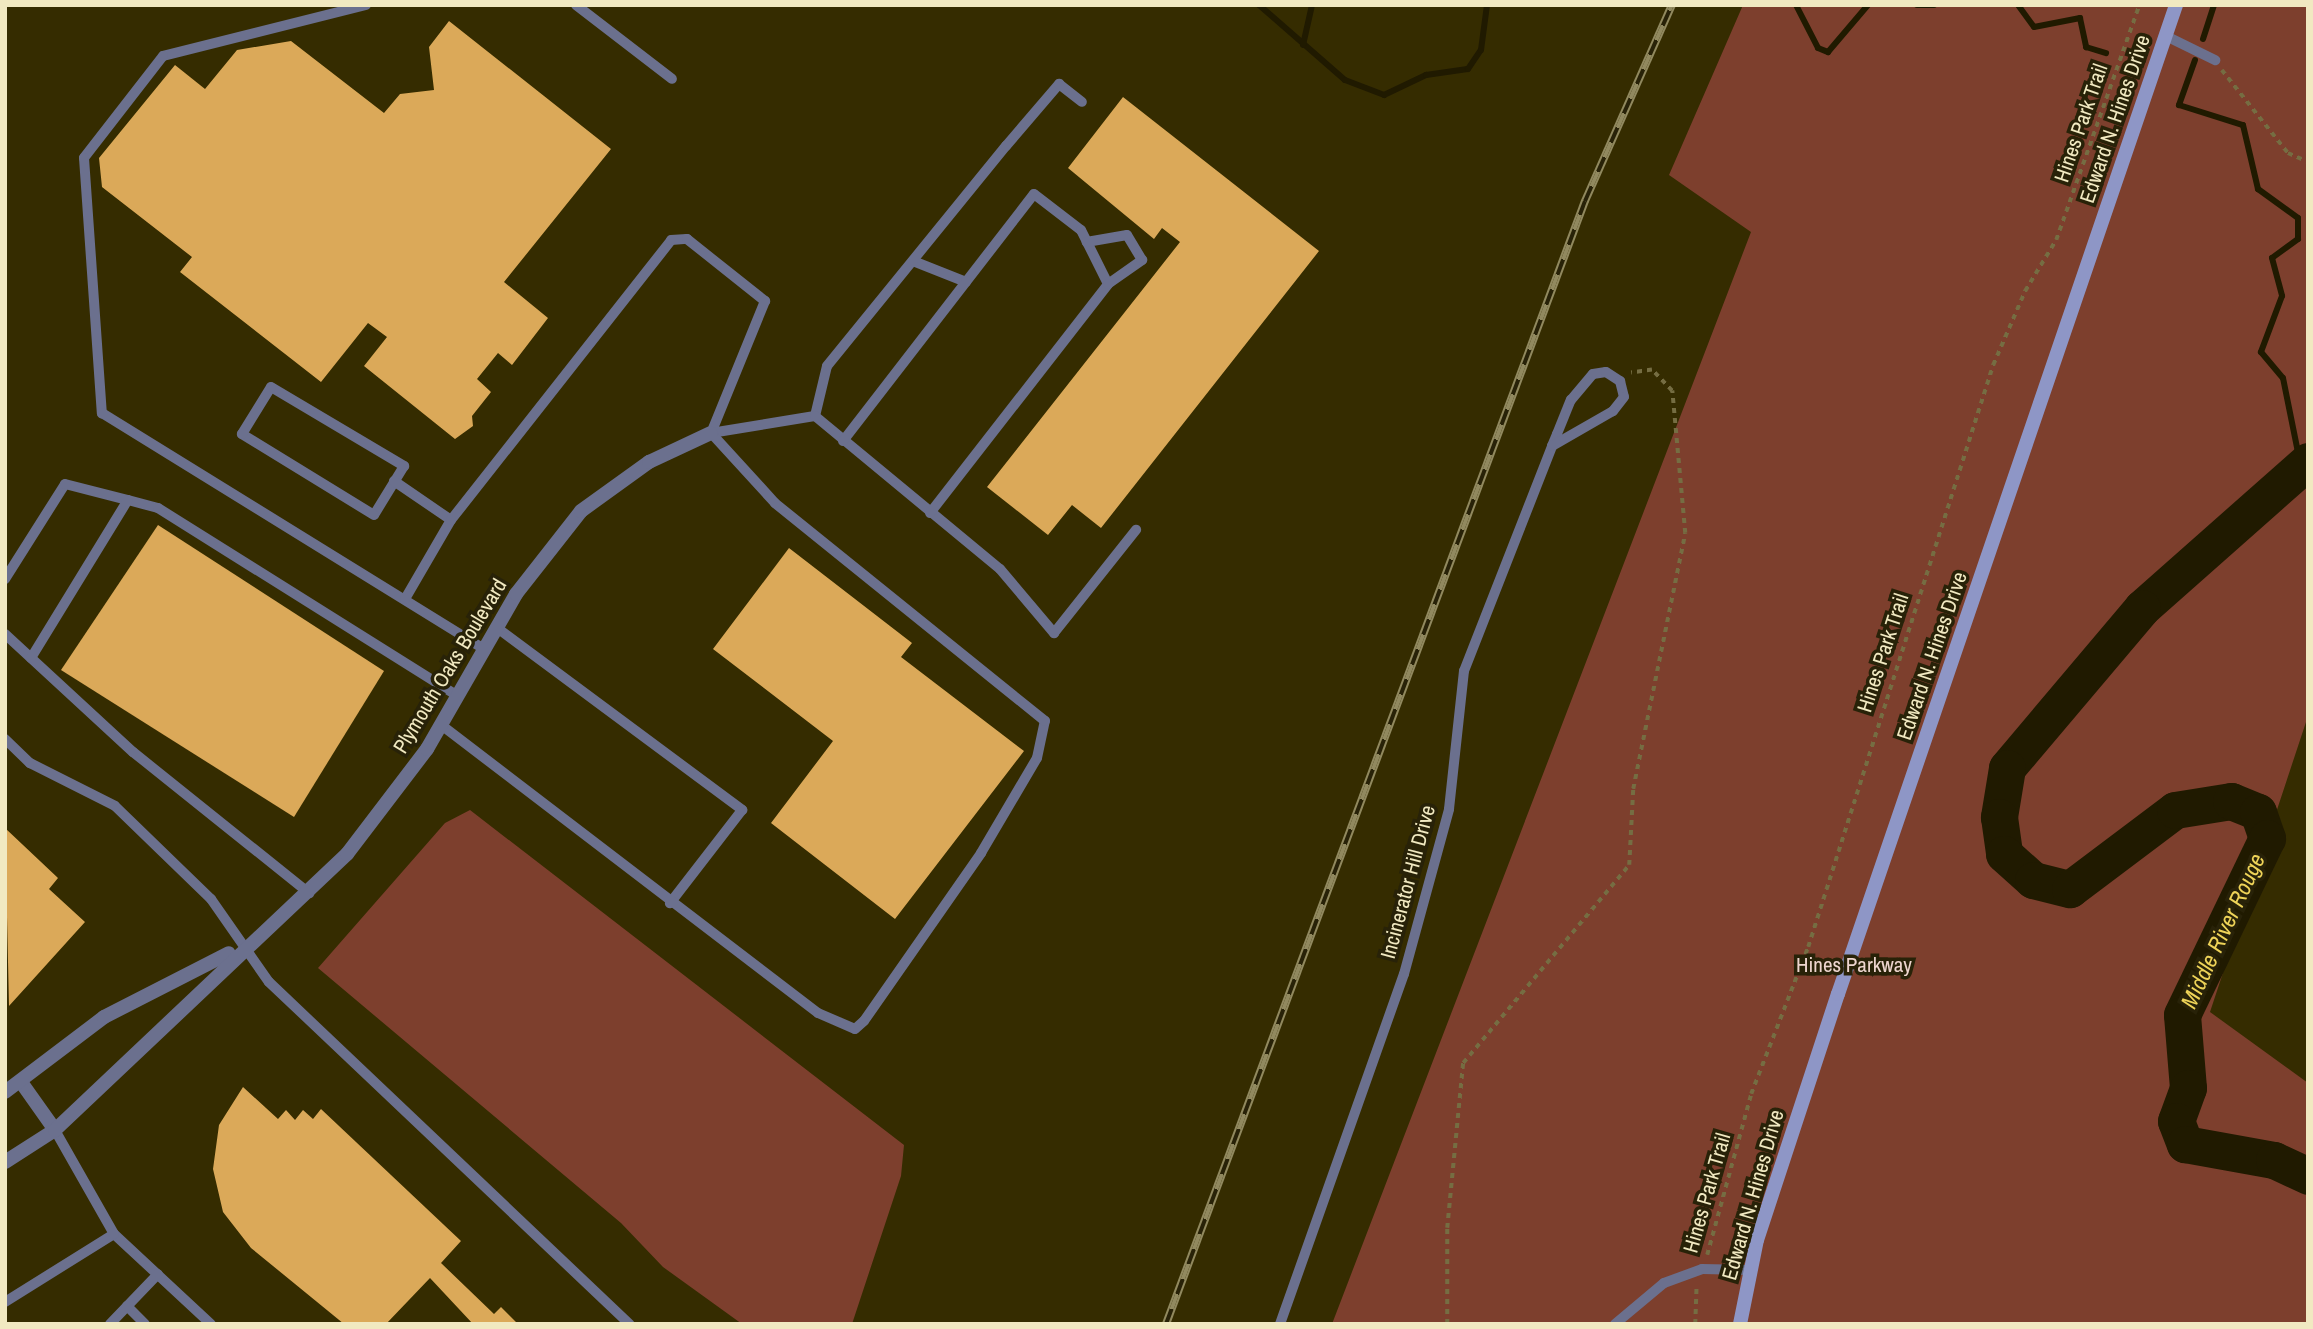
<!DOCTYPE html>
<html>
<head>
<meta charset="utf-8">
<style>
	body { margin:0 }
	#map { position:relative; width:2313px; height:1329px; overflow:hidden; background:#352c00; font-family:"Archivo Narrow",sans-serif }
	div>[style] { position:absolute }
	.green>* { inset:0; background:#7d3f2d }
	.stream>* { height:6px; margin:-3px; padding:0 3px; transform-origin:3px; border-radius:3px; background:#201a00 }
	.river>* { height:37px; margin:-18.5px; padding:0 18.5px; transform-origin:18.5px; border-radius:18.5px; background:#201a00 }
	.building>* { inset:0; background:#dba959 }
	.path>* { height:3.5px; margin-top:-1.75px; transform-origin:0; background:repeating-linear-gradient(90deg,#756d42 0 5px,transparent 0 10px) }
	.lane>* { height:10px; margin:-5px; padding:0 5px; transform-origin:5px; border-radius:5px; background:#6b708e }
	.street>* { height:14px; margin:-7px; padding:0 7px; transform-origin:7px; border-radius:7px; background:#6b708e }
	.secondary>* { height:14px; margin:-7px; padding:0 7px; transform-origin:7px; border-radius:7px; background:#8e96c6 }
	.rail>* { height:8px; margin-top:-4px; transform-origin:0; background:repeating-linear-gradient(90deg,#282208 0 16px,#91895f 0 32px); box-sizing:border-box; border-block:2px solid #91895f }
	span { translate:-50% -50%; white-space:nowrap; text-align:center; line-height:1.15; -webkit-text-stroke:7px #282208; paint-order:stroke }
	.street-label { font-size:21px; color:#f1e9c1 }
	.park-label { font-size:21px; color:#eed6cf }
	.water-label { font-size:23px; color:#eed358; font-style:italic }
	.frame { position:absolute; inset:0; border:7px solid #f1e9c1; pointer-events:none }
</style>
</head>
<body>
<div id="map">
	<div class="green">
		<i style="clip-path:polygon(1743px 5px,2308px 5px,2308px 716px,2210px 1012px,2308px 1083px,2308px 1324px,1332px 1324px,1751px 232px,1669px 175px)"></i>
		<i style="clip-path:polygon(470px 810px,904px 1145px,901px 1176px,852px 1324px,742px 1324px,663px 1267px,621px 1223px,318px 968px,445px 823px)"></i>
	</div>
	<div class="stream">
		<i style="left:1259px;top:5px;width:114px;rotate:41.1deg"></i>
		<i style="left:1345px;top:80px;width:42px;rotate:21deg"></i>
		<i style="left:1384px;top:95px;width:47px;rotate:-25.5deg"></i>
		<i style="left:1426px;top:75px;width:42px;rotate:-8.1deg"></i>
		<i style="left:1468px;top:69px;width:23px;rotate:-56deg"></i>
		<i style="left:1481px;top:50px;width:45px;rotate:-82.4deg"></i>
		<i style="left:1796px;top:5px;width:48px;rotate:62.9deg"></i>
		<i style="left:1818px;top:48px;width:11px;rotate:22deg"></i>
		<i style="left:1828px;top:52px;width:62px;rotate:-49.6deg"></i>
		<i style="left:1917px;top:5px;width:17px"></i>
		<i style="left:2018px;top:5px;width:27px;rotate:54deg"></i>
		<i style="left:2034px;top:27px;width:47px;rotate:-11.1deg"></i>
		<i style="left:2080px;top:18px;width:30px;rotate:78deg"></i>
		<i style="left:2086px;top:47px;width:21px;rotate:17deg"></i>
		<i style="left:2203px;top:39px;width:36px;rotate:-72deg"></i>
		<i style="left:1303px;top:45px;width:41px;rotate:-77.3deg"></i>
		<i style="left:2195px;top:60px;width:48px;rotate:109.6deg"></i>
		<i style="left:2179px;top:105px;width:67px;rotate:17.4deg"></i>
		<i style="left:2243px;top:125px;width:66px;rotate:76.8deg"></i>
		<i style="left:2258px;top:189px;width:49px;rotate:35.9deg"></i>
		<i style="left:2298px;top:218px;width:21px;rotate:90deg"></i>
		<i style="left:2298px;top:239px;width:32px;rotate:144deg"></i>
		<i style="left:2272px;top:258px;width:39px;rotate:75deg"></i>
		<i style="left:2282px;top:296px;width:60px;rotate:110.6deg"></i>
		<i style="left:2261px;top:352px;width:34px;rotate:50deg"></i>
		<i style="left:2283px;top:378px;width:91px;rotate:78.6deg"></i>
	</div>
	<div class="river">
		<i style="left:2308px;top:461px;width:222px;rotate:138.5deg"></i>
		<i style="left:2142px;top:608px;width:209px;rotate:130.2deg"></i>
		<i style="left:2007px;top:768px;width:50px;rotate:99.3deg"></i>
		<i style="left:1999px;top:817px;width:37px;rotate:82deg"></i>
		<i style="left:2004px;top:854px;width:39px;rotate:42deg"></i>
		<i style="left:2033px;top:880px;width:38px;rotate:14deg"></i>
		<i style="left:2070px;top:889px;width:131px;rotate:-37deg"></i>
		<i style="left:2175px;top:810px;width:57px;rotate:-9.1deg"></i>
		<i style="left:2231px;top:801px;width:29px;rotate:22deg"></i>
		<i style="left:2258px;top:812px;width:28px;rotate:71deg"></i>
		<i style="left:2267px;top:838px;width:196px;rotate:115.7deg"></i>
		<i style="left:2182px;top:1015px;width:73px;rotate:85.3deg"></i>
		<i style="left:2188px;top:1088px;width:35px;rotate:110deg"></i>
		<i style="left:2176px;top:1121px;width:25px;rotate:69deg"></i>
		<i style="left:2185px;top:1144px;width:90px;rotate:10.2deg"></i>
		<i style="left:2274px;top:1160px;width:38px;rotate:25deg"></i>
	</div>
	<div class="building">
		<i style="clip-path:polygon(449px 21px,611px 149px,504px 282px,548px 318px,512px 365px,498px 353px,477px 379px,491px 392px,472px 416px,473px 426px,455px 439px,364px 366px,387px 337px,368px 323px,321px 382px,180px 272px,192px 257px,102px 187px,99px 158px,175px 65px,205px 89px,237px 50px,291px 41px,384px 113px,400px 94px,434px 90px,429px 47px)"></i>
		<i style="clip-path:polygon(1123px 97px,1319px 251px,1101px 528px,1072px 505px,1048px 535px,987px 487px,1180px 242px,1162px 228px,1154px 239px,1068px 168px)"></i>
		<i style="clip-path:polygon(158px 525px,384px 671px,294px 817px,61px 670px)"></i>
		<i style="clip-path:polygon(789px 548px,912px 643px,901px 657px,1024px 751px,895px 919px,771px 823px,833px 741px,713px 649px)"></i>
		<i style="clip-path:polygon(5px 828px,58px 878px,49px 889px,85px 922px,9px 1006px)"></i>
		<i style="clip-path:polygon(243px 1087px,278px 1119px,286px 1110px,295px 1120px,303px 1110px,313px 1119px,321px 1109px,461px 1241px,441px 1263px,494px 1314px,501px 1307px,518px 1324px,473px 1324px,430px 1278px,386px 1324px,344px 1324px,251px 1248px,223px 1212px,213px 1169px,219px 1125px)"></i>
	</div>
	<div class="path">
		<i style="left:2222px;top:70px;width:106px;rotate:51.5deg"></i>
		<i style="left:2288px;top:153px;width:22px;rotate:24deg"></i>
		<i style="left:1707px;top:1255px;width:167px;rotate:-74.7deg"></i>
		<i style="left:1751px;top:1094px;width:158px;rotate:-68.8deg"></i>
		<i style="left:1808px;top:947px;width:611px;rotate:-72.37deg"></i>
		<i style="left:1993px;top:365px;width:81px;rotate:-66.6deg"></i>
		<i style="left:2025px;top:291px;width:60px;rotate:-58.7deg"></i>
		<i style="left:2056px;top:240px;width:249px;rotate:-70.5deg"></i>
		<i style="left:1447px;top:1324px;width:96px;rotate:-90deg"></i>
		<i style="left:1447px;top:1228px;width:166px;rotate:-84.5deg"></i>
		<i style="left:1463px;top:1063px;width:258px;rotate:-50deg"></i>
		<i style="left:1629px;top:865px;width:76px;rotate:-87deg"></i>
		<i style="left:1633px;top:789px;width:261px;rotate:-78.5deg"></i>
		<i style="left:1685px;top:533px;width:143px;rotate:-95.2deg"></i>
		<i style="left:1672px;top:391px;width:29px;rotate:-134deg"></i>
		<i style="left:1652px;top:370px;width:21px;rotate:172deg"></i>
		<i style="left:1695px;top:1324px;width:35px;rotate:-88deg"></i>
	</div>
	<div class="lane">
		<i style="left:366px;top:5px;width:209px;rotate:165.9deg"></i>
		<i style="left:163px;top:56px;width:129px;rotate:127.8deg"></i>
		<i style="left:84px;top:158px;width:256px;rotate:86deg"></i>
		<i style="left:102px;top:413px;width:448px;rotate:31.7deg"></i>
		<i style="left:576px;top:5px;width:121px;rotate:37.6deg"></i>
		<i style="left:2166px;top:36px;width:55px;rotate:26.1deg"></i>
		<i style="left:913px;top:261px;width:57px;rotate:21.6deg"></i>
		<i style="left:271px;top:387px;width:155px;rotate:30.7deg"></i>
		<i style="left:404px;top:466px;width:57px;rotate:121.5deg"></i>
		<i style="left:374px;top:515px;width:155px;rotate:-148.5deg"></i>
		<i style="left:242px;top:434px;width:55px;rotate:-58.3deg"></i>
		<i style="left:815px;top:416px;width:51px;rotate:-76.5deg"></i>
		<i style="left:827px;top:366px;width:284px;rotate:-50.9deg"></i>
		<i style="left:1006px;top:146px;width:82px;rotate:-49.5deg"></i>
		<i style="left:1059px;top:84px;width:29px;rotate:38deg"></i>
		<i style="left:711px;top:433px;width:105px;rotate:-9.3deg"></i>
		<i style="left:815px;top:416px;width:240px;rotate:39.6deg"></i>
		<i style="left:1000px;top:569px;width:84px;rotate:49.8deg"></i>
		<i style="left:1054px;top:633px;width:132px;rotate:-51.5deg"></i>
		<i style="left:843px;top:441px;width:312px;rotate:-52.3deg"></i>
		<i style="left:1034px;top:194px;width:59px;rotate:37.5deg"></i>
		<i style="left:1081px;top:230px;width:60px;rotate:63.4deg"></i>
		<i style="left:394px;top:481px;width:69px;rotate:34.4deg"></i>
		<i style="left:930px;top:513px;width:290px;rotate:-52.1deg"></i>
		<i style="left:1108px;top:284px;width:42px;rotate:-35.2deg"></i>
		<i style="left:1142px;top:260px;width:29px;rotate:-121deg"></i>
		<i style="left:1127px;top:235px;width:41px;rotate:170.1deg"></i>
		<i style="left:5px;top:579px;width:112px;rotate:-57.7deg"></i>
		<i style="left:65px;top:484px;width:65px;rotate:14.3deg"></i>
		<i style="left:128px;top:500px;width:31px;rotate:15deg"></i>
		<i style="left:158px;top:508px;width:352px;rotate:32.1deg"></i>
		<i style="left:405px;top:599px;width:91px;rotate:-59.8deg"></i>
		<i style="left:451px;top:520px;width:356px;rotate:-51.8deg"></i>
		<i style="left:671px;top:240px;width:16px;rotate:-4deg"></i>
		<i style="left:687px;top:239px;width:100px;rotate:38.5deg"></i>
		<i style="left:765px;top:301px;width:143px;rotate:112.2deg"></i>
		<i style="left:496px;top:627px;width:307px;rotate:36.6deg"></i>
		<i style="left:742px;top:810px;width:118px;rotate:127.7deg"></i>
		<i style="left:5px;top:634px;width:174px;rotate:42.7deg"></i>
		<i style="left:133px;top:752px;width:226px;rotate:38.7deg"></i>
		<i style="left:31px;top:658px;width:185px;rotate:-58.5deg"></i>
		<i style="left:440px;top:724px;width:476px;rotate:37.4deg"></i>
		<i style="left:818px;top:1013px;width:40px;rotate:23.4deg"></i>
		<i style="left:855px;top:1029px;width:12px;rotate:-42deg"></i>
		<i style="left:864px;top:1021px;width:205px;rotate:-55.1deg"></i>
		<i style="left:981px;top:853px;width:110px;rotate:-59.5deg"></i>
		<i style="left:1037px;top:758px;width:38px;rotate:-78deg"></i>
		<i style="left:1045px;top:721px;width:347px;rotate:-141.1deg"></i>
		<i style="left:775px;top:503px;width:95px;rotate:-132.4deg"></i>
		<i style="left:5px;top:739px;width:35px;rotate:44deg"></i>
		<i style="left:30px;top:763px;width:95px;rotate:26.8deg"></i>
		<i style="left:115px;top:806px;width:134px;rotate:44.1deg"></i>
		<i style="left:211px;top:899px;width:101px;rotate:55.1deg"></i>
		<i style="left:269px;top:982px;width:497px;rotate:43.5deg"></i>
		<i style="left:114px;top:1234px;width:132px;rotate:42.9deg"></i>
		<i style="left:5px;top:1302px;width:128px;rotate:-32deg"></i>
		<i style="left:114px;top:1234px;width:120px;rotate:-119.6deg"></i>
		<i style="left:127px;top:1306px;width:25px;rotate:45deg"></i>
		<i style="left:110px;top:1324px;width:69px;rotate:-46.2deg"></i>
		<i style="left:1280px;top:1324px;width:371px;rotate:-70.5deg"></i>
		<i style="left:1404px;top:974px;width:171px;rotate:-74.7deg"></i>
		<i style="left:1449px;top:809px;width:139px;rotate:-83.8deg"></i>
		<i style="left:1464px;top:671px;width:242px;rotate:-68.6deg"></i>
		<i style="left:1552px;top:446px;width:13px;rotate:-67deg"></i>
		<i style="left:1557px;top:434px;width:37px;rotate:-68deg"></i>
		<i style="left:1571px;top:400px;width:34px;rotate:-50deg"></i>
		<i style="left:1593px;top:374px;width:13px;rotate:-9deg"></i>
		<i style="left:1606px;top:372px;width:17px;rotate:33deg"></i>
		<i style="left:1620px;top:381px;width:16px;rotate:76deg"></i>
		<i style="left:1624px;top:397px;width:18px;rotate:128deg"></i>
		<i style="left:1613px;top:411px;width:70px;rotate:150.2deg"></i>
		<i style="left:1615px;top:1324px;width:64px;rotate:-39.9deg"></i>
		<i style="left:1664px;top:1283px;width:40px;rotate:-20.2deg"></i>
		<i style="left:1702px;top:1269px;width:48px;rotate:1.2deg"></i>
	</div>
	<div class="street">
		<i style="left:21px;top:1082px;width:59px;rotate:54.7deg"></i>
		<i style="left:5px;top:1092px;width:124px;rotate:-37.1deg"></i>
		<i style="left:104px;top:1017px;width:140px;rotate:-27.1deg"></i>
		<i style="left:5px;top:1162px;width:59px;rotate:-32.6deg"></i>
		<i style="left:55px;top:1130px;width:402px;rotate:-43.4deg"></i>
		<i style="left:347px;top:854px;width:132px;rotate:-52.7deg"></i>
		<i style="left:427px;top:749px;width:179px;rotate:-60.1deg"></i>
		<i style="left:516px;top:594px;width:105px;rotate:-51.9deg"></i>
		<i style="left:581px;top:511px;width:84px;rotate:-35.8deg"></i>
		<i style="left:649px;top:462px;width:68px;rotate:-25.1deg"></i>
	</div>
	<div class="secondary">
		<i style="left:1740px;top:1324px;width:86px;rotate:-78.6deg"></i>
		<i style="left:1757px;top:1240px;width:259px;rotate:-71.8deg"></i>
		<i style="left:1838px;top:994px;width:1045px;rotate:-71.13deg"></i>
	</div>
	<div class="rail">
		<i style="left:1166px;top:1324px;width:1199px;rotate:-69.54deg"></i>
		<i style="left:1585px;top:201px;width:214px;rotate:-66.1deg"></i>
	</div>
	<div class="street-label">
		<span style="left:2115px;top:119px;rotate:-71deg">Edward N. Hines Drive</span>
		<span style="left:2081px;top:123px;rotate:-71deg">Hines Park Trail</span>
		<span style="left:1883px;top:653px;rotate:-72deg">Hines Park Trail</span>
		<span style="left:1932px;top:656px;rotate:-71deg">Edward N. Hines Drive</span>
		<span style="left:450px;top:666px;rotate:-59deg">Plymouth Oaks Boulevard</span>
		<span style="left:1408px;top:882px;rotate:-75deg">Incinerator Hill Drive</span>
		<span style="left:1707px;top:1193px;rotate:-74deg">Hines Park Trail</span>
		<span style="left:1753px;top:1195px;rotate:-74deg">Edward N. Hines Drive</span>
	</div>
	<div class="park-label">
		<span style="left:1854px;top:965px">Hines Parkway</span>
	</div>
	<div class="water-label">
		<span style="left:2223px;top:931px;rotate:-65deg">Middle River Rouge</span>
	</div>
	<div class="frame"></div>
</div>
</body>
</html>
